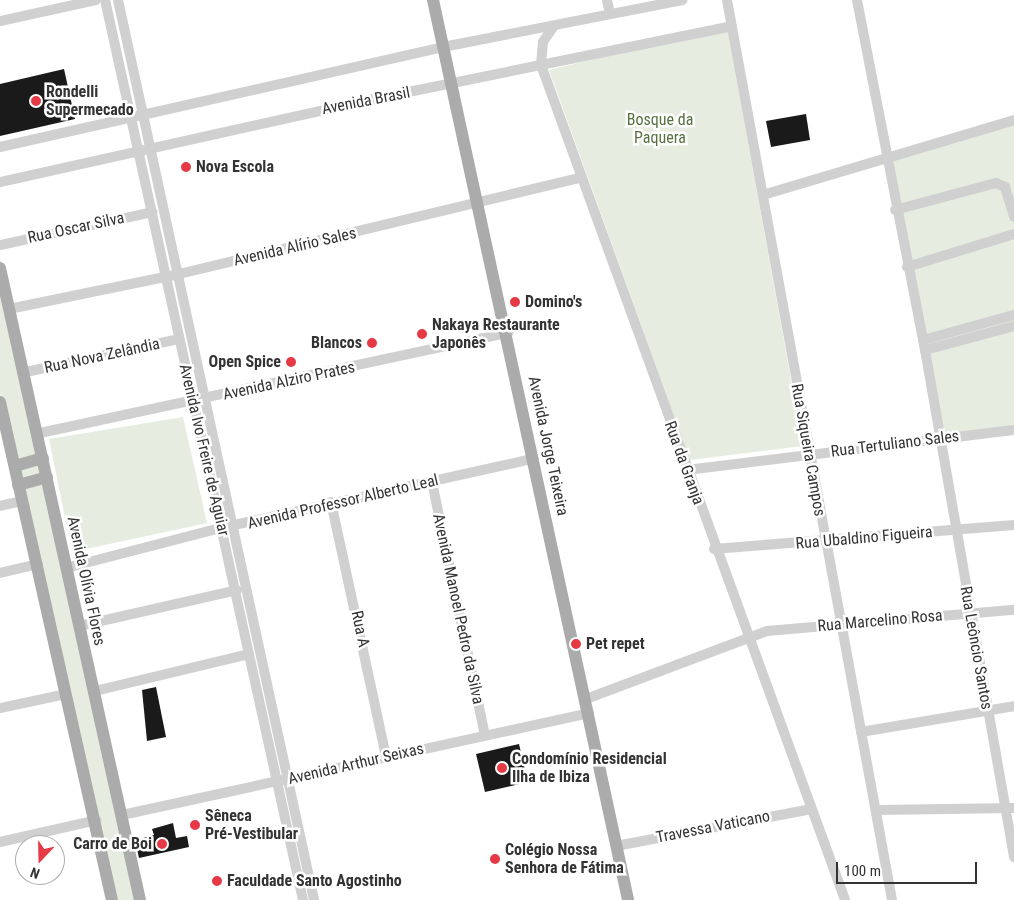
<!DOCTYPE html>
<html>
<head>
<meta charset="utf-8">
<style>
	body { margin:0 }
	#map { position:relative; width:1014px; height:900px; overflow:hidden; background:#fff; font-family:"Roboto Condensed",sans-serif }
	div>[style] { position:absolute }
	.green>* { inset:0; background:#e6ecdf }
	.building>* { inset:0; background:#1a1a1a }
	.minor>* { height:10px; margin:-5px; padding:0 5px; transform-origin:5px; border-radius:5px; background:#d0d0d0 }
	.major>* { height:12px; margin:-6px; padding:0 6px; transform-origin:6px; border-radius:6px; background:#ababab }
	.dots>* { width:14px; height:14px; translate:-50% -50%; box-sizing:border-box; border:2px solid #fff; border-radius:50% }
	span { translate:-50% -50%; white-space:nowrap; text-align:center; line-height:1.15; -webkit-text-stroke:5px #fff; paint-order:stroke }
	.poi-label { font-size:16px; color:#333; font-weight:700 }
	.left { translate:0 -50%; text-align:left }
	.right { translate:-100% -50%; text-align:right }
	.street-label { font-size:16px; color:#333 }
	.park-label { font-size:16px; color:#56703f }
	.north { position:absolute; left:15px; top:835px; width:50px; height:50px; box-sizing:border-box; background:#fff; border:1px solid #adadad; border-radius:50%; rotate:201deg; font-size:14px; font-weight:700; line-height:20px; text-align:center; color:#333 }
	.north::after { content:''; display:block; margin:auto; width:18px; height:22px; background:#e63946; clip-path:polygon(50% 0,100% 100%,50% 72%,0 100%) }
	.scale { position:absolute; left:836px; top:862px; width:141px; height:22px; box-sizing:border-box; border:2px solid #333; border-top:0; padding-left:6px; font-size:15px; line-height:18px; white-space:nowrap; color:#333; -webkit-text-stroke:4px #fff; paint-order:stroke }
</style>
</head>
<body>
<div id="map">
	<div class="green">
		<i style="clip-path:polygon(727px 27px,803px 446px,690px 460px,549px 70px)"></i>
		<i style="clip-path:polygon(1014px 124px,1014px 427px,937px 438px,885px 158px)"></i>
		<i style="clip-path:polygon(0 259px,139px 900px,114px 900px,0 393px)"></i>
		<i style="clip-path:polygon(183px 417px,207px 523px,72px 552px,49px 439px)"></i>
	</div>
	<div class="building">
		<i style="clip-path:polygon(64px 69px,75px 119px,0 136px,0 84px)"></i>
		<i style="clip-path:polygon(806px 114px,810px 140px,771px 147px,766px 121px)"></i>
		<i style="clip-path:polygon(156px 687px,166px 737px,147px 741px,142px 690px)"></i>
		<i style="clip-path:polygon(519px 744px,528px 782px,485px 792px,476px 754px)"></i>
		<i style="clip-path:polygon(173px 823px,176px 838px,187px 836px,189px 847px,139px 858px,135px 840px,154px 835px,152px 829px)"></i>
	</div>
	<div class="minor">
		<i style="left:105px;top:0;width:922px;rotate:77.59deg"></i>
		<i style="left:118px;top:0;width:921px;rotate:77.71deg"></i>
		<i style="left:607px;top:0;width:14px;rotate:78deg"></i>
		<i style="left:727px;top:0;width:915px;rotate:79.61deg"></i>
		<i style="left:857px;top:0;width:357px;rotate:79deg"></i>
		<i style="left:925px;top:350px;width:515px;rotate:80.04deg"></i>
		<i style="left:0;top:21px;width:98px;rotate:-12.3deg"></i>
		<i style="left:554px;top:26px;width:19px;rotate:125deg"></i>
		<i style="left:543px;top:42px;width:23px;rotate:95deg"></i>
		<i style="left:541px;top:65px;width:889px;rotate:69.99deg"></i>
		<i style="left:0;top:147px;width:454px;rotate:-12.7deg"></i>
		<i style="left:443px;top:47px;width:244px;rotate:-11.1deg"></i>
		<i style="left:0;top:182px;width:378px;rotate:-12.5deg"></i>
		<i style="left:369px;top:100px;width:370px;rotate:-11.5deg"></i>
		<i style="left:763px;top:195px;width:262px;rotate:-16.6deg"></i>
		<i style="left:895px;top:210px;width:105px;rotate:-15deg"></i>
		<i style="left:996px;top:183px;width:10px;rotate:24deg"></i>
		<i style="left:1005px;top:187px;width:31px;rotate:73deg"></i>
		<i style="left:0;top:245px;width:156px;rotate:-12.2deg"></i>
		<i style="left:907px;top:267px;width:112px;rotate:-17.1deg"></i>
		<i style="left:9px;top:309px;width:174px;rotate:-11.6deg"></i>
		<i style="left:179px;top:274px;width:411px;rotate:-13.5deg"></i>
		<i style="left:923px;top:340px;width:94px;rotate:-15.4deg"></i>
		<i style="left:925px;top:350px;width:92px;rotate:-15.1deg"></i>
		<i style="left:26px;top:372px;width:157px;rotate:-12.2deg"></i>
		<i style="left:40px;top:433px;width:479px;rotate:-12.1deg"></i>
		<i style="left:687px;top:470px;width:329px;rotate:-7deg"></i>
		<i style="left:432px;top:482px;width:258px;rotate:78.2deg"></i>
		<i style="left:331px;top:502px;width:260px;rotate:77.8deg"></i>
		<i style="left:0;top:506px;width:23px;rotate:-13deg"></i>
		<i style="left:714px;top:549px;width:301px;rotate:-4.6deg"></i>
		<i style="left:66px;top:568px;width:160px;rotate:-14.5deg"></i>
		<i style="left:221px;top:528px;width:320px;rotate:-12.5deg"></i>
		<i style="left:0;top:573px;width:39px;rotate:-13deg"></i>
		<i style="left:79px;top:626px;width:162px;rotate:-12.8deg"></i>
		<i style="left:95px;top:691px;width:158px;rotate:-13.5deg"></i>
		<i style="left:586px;top:699px;width:193px;rotate:-20.6deg"></i>
		<i style="left:767px;top:631px;width:248px;rotate:-4.9deg"></i>
		<i style="left:0;top:708px;width:67px;rotate:-12deg"></i>
		<i style="left:861px;top:732px;width:155px;rotate:-9.6deg"></i>
		<i style="left:878px;top:810px;width:136px;rotate:-0.8deg"></i>
		<i style="left:122px;top:815px;width:478px;rotate:-12.3deg"></i>
		<i style="left:0;top:842px;width:99px;rotate:-12.8deg"></i>
		<i style="left:616px;top:846px;width:198px;rotate:-10.7deg"></i>
	</div>
	<div class="major">
		<i style="left:433px;top:0;width:921px;rotate:77.77deg"></i>
		<i style="left:0;top:268px;width:647px;rotate:77.51deg"></i>
		<i style="left:0;top:402px;width:510px;rotate:77.33deg"></i>
		<i style="left:15px;top:466px;width:29px;rotate:-16deg"></i>
		<i style="left:18px;top:485px;width:30px;rotate:-15deg"></i>
	</div>
	<div class="dots">
		<i style="left:36px;top:101px;background:#e63946"></i>
		<i style="left:186px;top:167px;background:#e63946"></i>
		<i style="left:515px;top:302px;background:#e63946"></i>
		<i style="left:422px;top:334px;background:#e63946"></i>
		<i style="left:372px;top:343px;background:#e63946"></i>
		<i style="left:291px;top:362px;background:#e63946"></i>
		<i style="left:576px;top:644px;background:#e63946"></i>
		<i style="left:502px;top:768px;background:#e63946"></i>
		<i style="left:195px;top:825px;background:#e63946"></i>
		<i style="left:162px;top:844px;background:#e63946"></i>
		<i style="left:495px;top:859px;background:#e63946"></i>
		<i style="left:217px;top:881px;background:#e63946"></i>
	</div>
	<div class="poi-label">
		<span class="left" style="left:46px;top:101px">Rondelli<br>Supermecado</span>
		<span class="left" style="left:196px;top:167px">Nova Escola</span>
		<span class="left" style="left:525px;top:302px">Domino's</span>
		<span class="left" style="left:432px;top:334px">Nakaya Restaurante<br>Japonês</span>
		<span class="right" style="left:362px;top:343px">Blancos</span>
		<span class="right" style="left:281px;top:362px">Open Spice</span>
		<span class="left" style="left:586px;top:644px">Pet repet</span>
		<span class="left" style="left:512px;top:768px">Condomínio Residencial<br>Ilha de Ibiza</span>
		<span class="left" style="left:205px;top:825px">Sêneca<br>Pré-Vestibular</span>
		<span class="right" style="left:152px;top:844px">Carro de Boi</span>
		<span class="left" style="left:505px;top:859px">Colégio Nossa<br>Senhora de Fátima</span>
		<span class="left" style="left:227px;top:881px">Faculdade Santo Agostinho</span>
	</div>
	<div class="street-label">
		<span style="left:366px;top:101px;rotate:-11deg">Avenida Brasil</span>
		<span style="left:76px;top:228px;rotate:-12deg">Rua Oscar Silva</span>
		<span style="left:295px;top:247px;rotate:-13deg">Avenida Alírio Sales</span>
		<span style="left:102px;top:356px;rotate:-12deg">Rua Nova Zelândia</span>
		<span style="left:289px;top:381px;rotate:-12deg">Avenida Alziro Prates</span>
		<span style="left:895px;top:444px;rotate:-7deg">Rua Tertuliano Sales</span>
		<span style="left:548px;top:446px;rotate:78deg">Avenida Jorge Teixeira</span>
		<span style="left:204px;top:450px;rotate:77deg">Avenida Ivo Freire de Aguiar</span>
		<span style="left:808px;top:450px;rotate:80deg">Rua Siqueira Campos</span>
		<span style="left:684px;top:463px;rotate:70deg">Rua da Granja</span>
		<span style="left:343px;top:502px;rotate:-13deg">Avenida Professor Alberto Leal</span>
		<span style="left:864px;top:538px;rotate:-5deg">Rua Ubaldino Figueira</span>
		<span style="left:86px;top:581px;rotate:78deg">Avenida Olívia Flores</span>
		<span style="left:458px;top:609px;rotate:78deg">Avenida Manoel Pedro da Silva</span>
		<span style="left:880px;top:621px;rotate:-5deg">Rua Marcelino Rosa</span>
		<span style="left:360px;top:629px;rotate:78deg">Rua A</span>
		<span style="left:976px;top:648px;rotate:80deg">Rua Leôncio Santos</span>
		<span style="left:356px;top:764px;rotate:-13deg">Avenida Arthur Seixas</span>
		<span style="left:713px;top:827px;rotate:-11deg">Travessa Vaticano</span>
	</div>
	<div class="park-label">
		<span style="left:660px;top:129px">Bosque da<br>Paquera</span>
	</div>
	<div class="north">N</div>
	<div class="scale">100 m</div>
</div>
</body>
</html>
